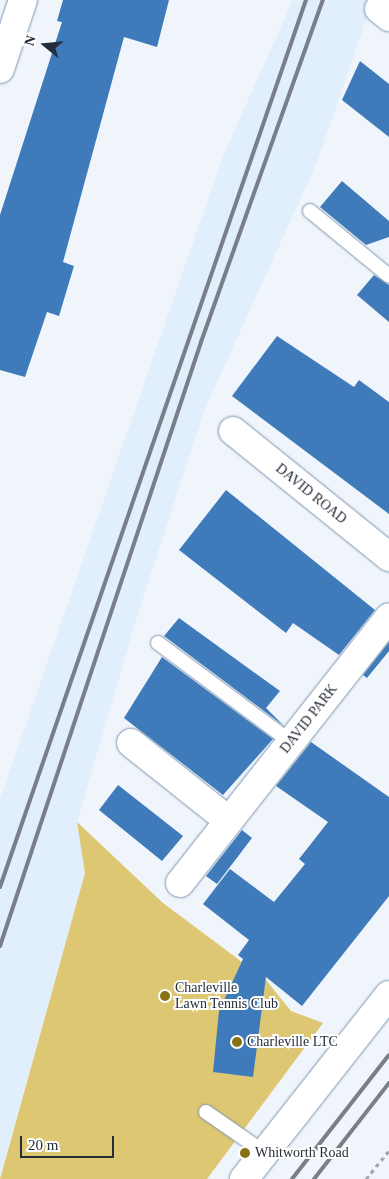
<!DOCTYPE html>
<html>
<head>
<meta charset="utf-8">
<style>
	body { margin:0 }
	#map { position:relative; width:389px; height:1179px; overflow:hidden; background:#f0f5fb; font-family:"Times New Roman",serif }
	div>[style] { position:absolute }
	.built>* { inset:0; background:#e1eefc }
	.green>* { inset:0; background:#ddc772 }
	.building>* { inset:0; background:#3f7bba }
	.path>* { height:3px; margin-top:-1.5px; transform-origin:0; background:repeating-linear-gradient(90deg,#9ea5ad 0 4px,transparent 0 8px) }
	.roads { filter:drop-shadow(0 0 1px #7e96b1) drop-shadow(0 0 1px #7e96b1) }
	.service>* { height:14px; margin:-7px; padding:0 7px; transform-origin:7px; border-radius:7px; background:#fff }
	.minor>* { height:28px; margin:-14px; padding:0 14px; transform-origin:14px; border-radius:14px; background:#fff }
	.tertiary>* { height:28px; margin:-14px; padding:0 14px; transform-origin:14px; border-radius:14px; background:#fff }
	.rail>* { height:4px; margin:-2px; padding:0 2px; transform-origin:2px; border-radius:2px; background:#787f88 }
	.dots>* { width:14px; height:14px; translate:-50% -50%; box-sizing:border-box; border:2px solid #fff; border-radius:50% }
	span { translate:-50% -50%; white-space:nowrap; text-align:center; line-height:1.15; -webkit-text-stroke:4px #fff; paint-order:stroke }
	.street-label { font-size:14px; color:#242d38 }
	.poi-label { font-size:14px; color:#242d38 }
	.left { translate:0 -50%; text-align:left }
	.north { position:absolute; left:20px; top:20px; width:50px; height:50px; -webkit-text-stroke:4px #fff; paint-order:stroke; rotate:287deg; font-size:14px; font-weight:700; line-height:20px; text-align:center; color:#242d38 }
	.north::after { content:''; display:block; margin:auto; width:18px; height:22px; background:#242d38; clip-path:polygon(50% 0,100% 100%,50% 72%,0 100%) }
	.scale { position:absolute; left:20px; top:1136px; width:94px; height:22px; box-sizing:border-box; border:2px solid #242d38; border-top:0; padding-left:6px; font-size:15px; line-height:18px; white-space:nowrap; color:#242d38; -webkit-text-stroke:4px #fff; paint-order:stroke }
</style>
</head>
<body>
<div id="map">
	<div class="built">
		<i style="clip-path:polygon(293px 0,373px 0,317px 162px,205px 409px,139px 610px,77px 822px,85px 873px,0 1176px,0 799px,223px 156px)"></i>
	</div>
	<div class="green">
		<i style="clip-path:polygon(77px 822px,163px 903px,266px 980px,291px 1011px,323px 1023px,207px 1179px,0 1179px,85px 873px)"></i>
	</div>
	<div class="building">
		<i style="clip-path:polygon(63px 0,169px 0,157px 47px,124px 37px,63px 262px,74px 266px,59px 316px,47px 312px,25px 377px,0 370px,0 215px,62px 22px,57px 21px)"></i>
		<i style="clip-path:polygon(360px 61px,389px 84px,389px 137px,342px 100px)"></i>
		<i style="clip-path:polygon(342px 181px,389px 221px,389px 237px,366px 245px,320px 207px)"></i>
		<i style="clip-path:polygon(374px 275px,389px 285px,389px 322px,357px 295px)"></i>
		<i style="clip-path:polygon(277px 336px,354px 387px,359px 380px,389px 402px,389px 514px,232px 396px)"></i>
		<i style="clip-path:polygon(226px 490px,375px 610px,339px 655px,293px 623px,286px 633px,179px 550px)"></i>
		<i style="clip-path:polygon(179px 618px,280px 691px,266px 708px,284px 726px,164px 636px)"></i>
		<i style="clip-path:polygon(389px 642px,389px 651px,367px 678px,363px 675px)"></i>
		<i style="clip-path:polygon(162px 657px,273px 739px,223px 795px,124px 718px)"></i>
		<i style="clip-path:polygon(311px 742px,389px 797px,389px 896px,302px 1006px,266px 977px,253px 1077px,213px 1072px,219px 1011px,243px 959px,238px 955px,249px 940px,203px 904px,230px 869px,274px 902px,305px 864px,299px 859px,328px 822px,276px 786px)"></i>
		<i style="clip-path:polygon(118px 785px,183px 836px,162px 861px,99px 810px)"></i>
		<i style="clip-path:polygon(242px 830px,252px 838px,217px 884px,206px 876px)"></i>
	</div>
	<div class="path">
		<i style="left:366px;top:1179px;width:36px;rotate:-51deg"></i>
	</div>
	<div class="roads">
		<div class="service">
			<i style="left:310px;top:211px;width:102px;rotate:39.4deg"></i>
			<i style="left:158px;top:643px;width:166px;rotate:36.7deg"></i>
			<i style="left:206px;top:1112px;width:72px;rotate:34.8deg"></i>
		</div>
		<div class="minor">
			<i style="left:379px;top:9px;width:13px;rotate:39deg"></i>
			<i style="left:0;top:69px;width:73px;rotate:-71.6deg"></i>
			<i style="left:233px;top:431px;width:201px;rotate:38.9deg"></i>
			<i style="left:131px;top:743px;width:125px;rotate:38.5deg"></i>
			<i style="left:180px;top:883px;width:338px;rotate:-51.8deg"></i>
		</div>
		<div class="tertiary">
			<i style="left:244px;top:1179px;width:234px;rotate:-51.8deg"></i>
		</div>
	</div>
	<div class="rail">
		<i style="left:0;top:887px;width:938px;rotate:-70.97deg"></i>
		<i style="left:0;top:946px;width:637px;rotate:-71.59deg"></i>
		<i style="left:201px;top:342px;width:363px;rotate:-70.4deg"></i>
		<i style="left:292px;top:1179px;width:157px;rotate:-52deg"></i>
		<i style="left:314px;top:1179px;width:122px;rotate:-52deg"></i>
	</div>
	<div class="dots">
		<i style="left:165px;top:996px;background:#877213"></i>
		<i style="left:237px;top:1042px;background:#877213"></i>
		<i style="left:245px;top:1153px;background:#877213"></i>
	</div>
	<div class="street-label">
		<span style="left:311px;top:494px;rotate:39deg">DAVID ROAD</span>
		<span style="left:309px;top:719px;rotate:-52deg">DAVID PARK</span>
	</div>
	<div class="poi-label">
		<span class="left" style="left:175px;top:996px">Charleville<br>Lawn Tennis Club</span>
		<span class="left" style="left:247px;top:1042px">Charleville LTC</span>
		<span class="left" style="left:255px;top:1153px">Whitworth Road</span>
	</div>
	<div class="north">N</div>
	<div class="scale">20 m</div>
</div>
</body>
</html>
